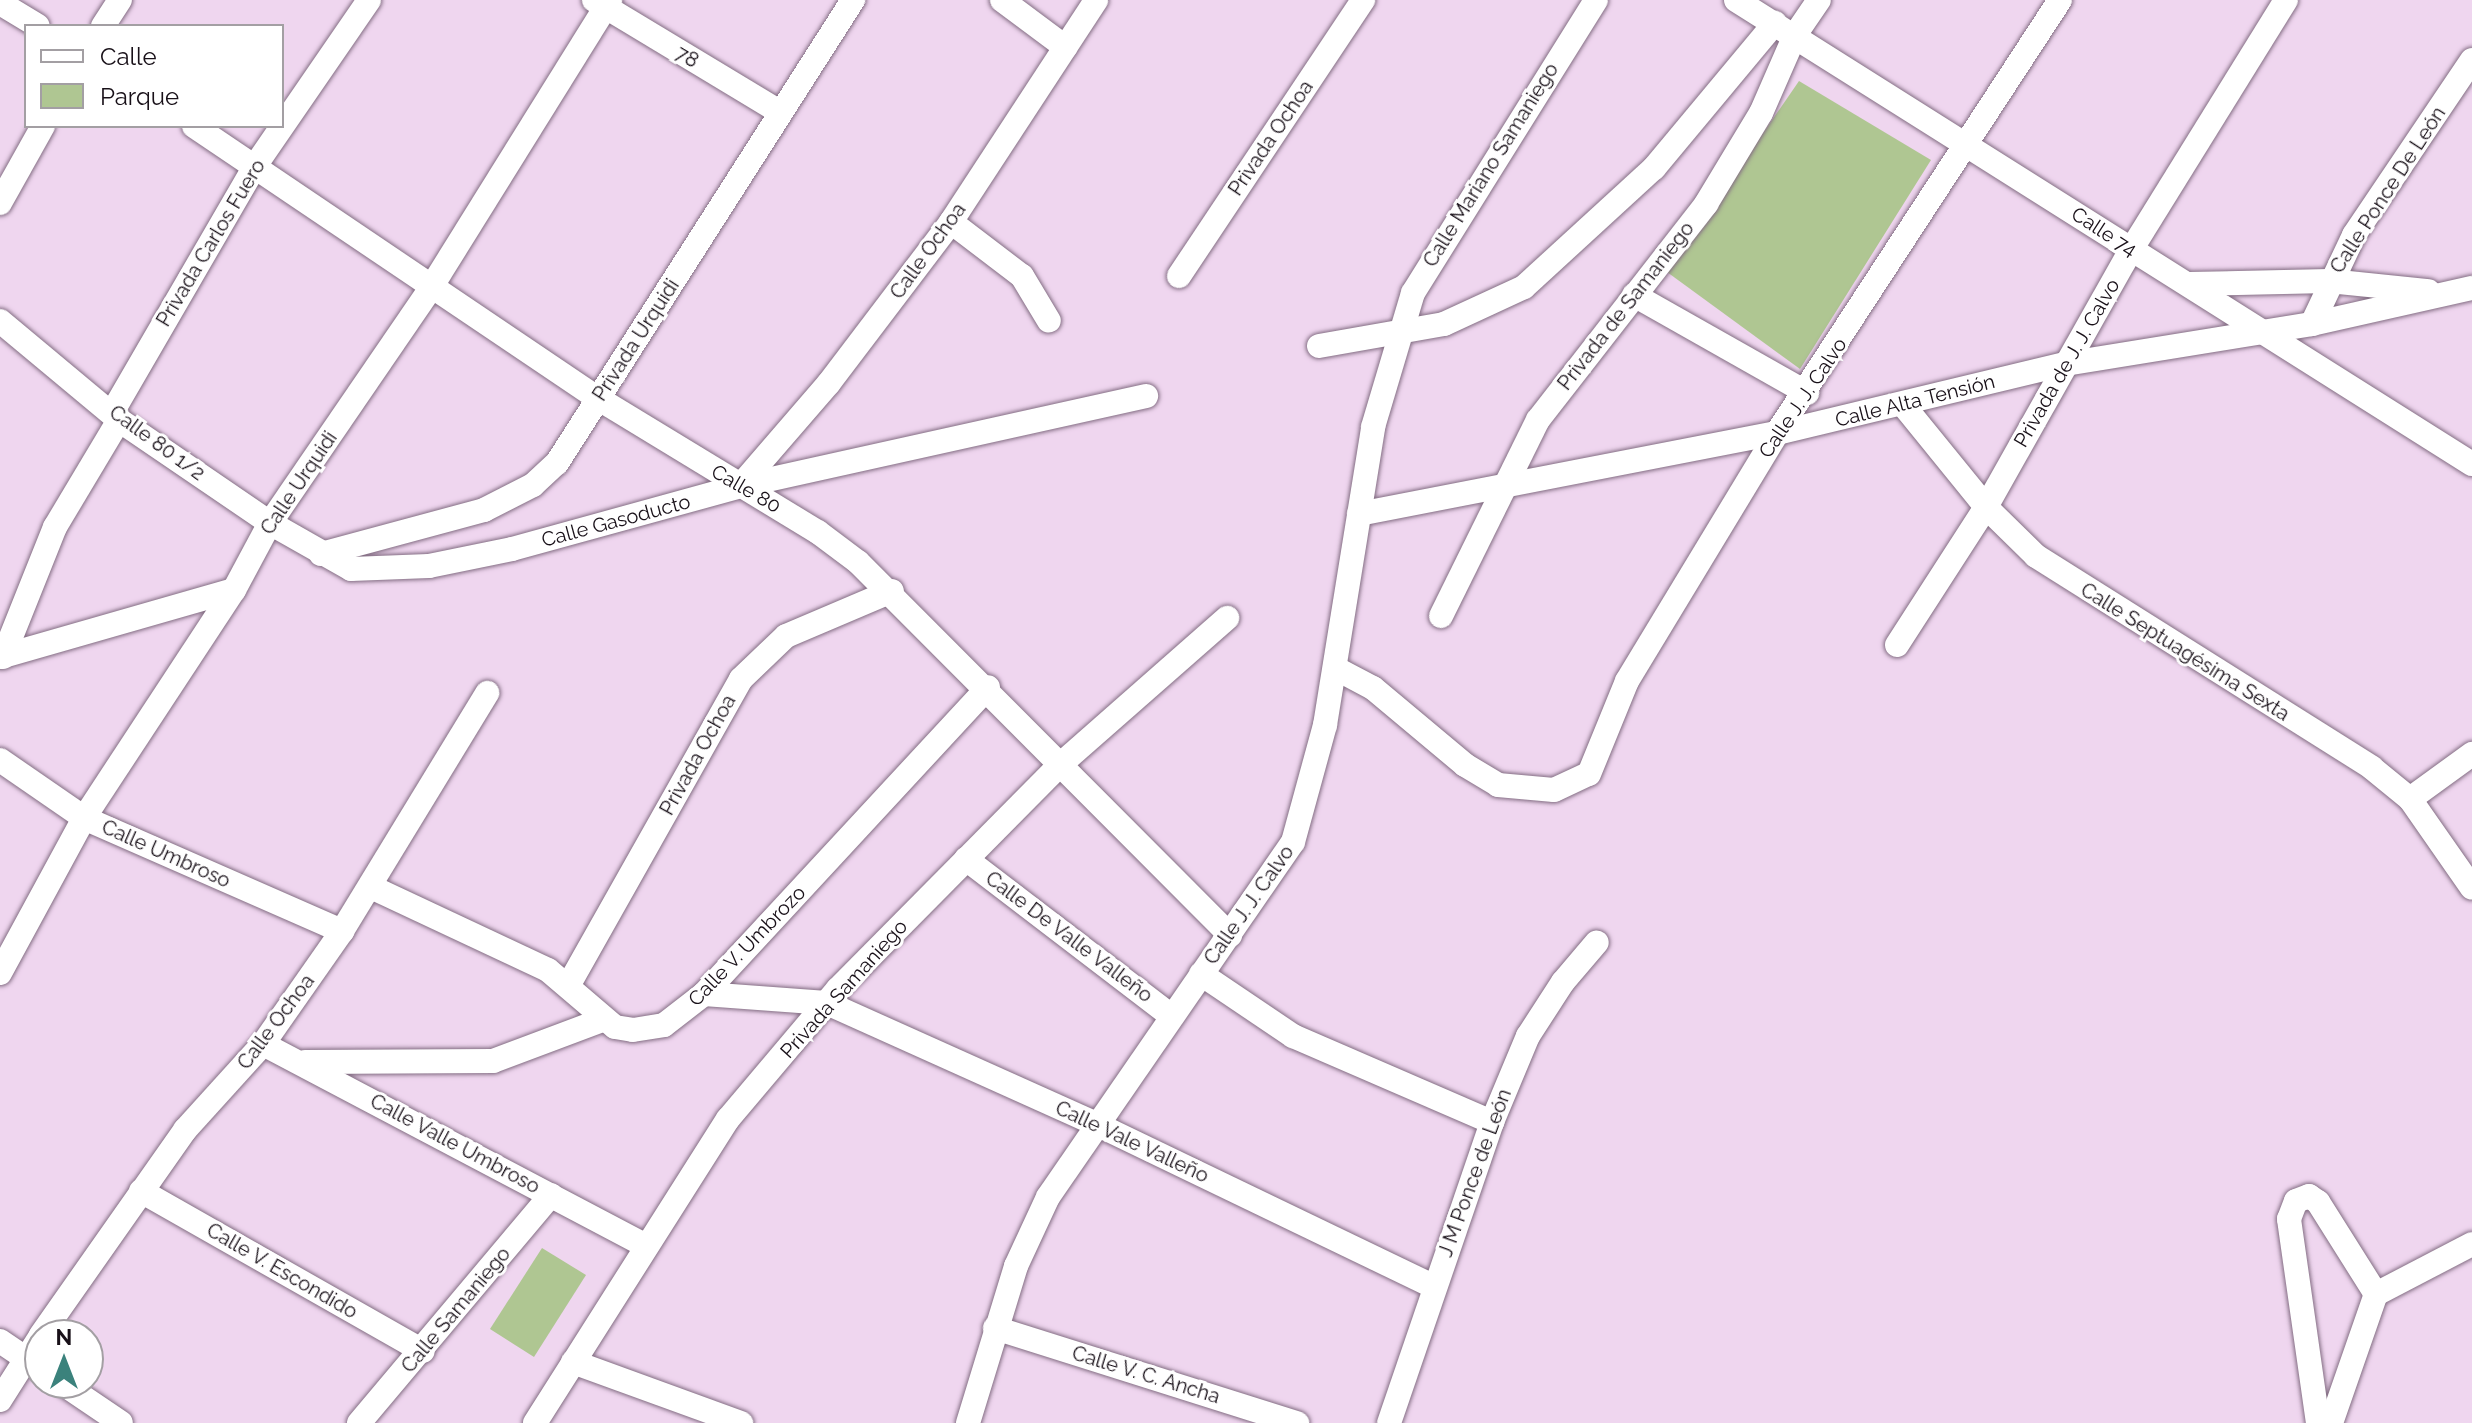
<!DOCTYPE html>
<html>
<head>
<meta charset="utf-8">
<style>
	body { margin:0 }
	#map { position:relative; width:2472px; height:1423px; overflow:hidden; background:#efd6ef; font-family:Raleway,sans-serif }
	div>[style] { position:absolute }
	.green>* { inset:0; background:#afc692 }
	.roads { filter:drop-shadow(0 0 2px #836d83) drop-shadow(0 0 2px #836d83) }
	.minor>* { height:24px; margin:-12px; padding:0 12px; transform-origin:12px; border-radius:12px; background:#fff }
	span { translate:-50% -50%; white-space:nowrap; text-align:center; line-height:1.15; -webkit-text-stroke:6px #fff; paint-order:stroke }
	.street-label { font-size:20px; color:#181018 }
	.legend { position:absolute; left:24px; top:24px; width:260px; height:104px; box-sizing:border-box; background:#fff; border:2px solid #a39fa3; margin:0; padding:10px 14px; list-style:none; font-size:24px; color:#181018 }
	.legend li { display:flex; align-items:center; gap:16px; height:40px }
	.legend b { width:40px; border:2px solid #a39fa3 }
	.north { position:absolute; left:24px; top:1319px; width:80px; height:80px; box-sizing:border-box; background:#fff; border:2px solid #a39fa3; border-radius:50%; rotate:0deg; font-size:22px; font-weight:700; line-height:32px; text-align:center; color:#181018 }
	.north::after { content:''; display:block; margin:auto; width:28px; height:36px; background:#3b827c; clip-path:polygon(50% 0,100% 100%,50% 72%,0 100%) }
</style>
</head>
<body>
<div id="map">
	<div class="green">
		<i style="clip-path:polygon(1799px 81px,1931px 160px,1800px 369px,1667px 272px)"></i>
		<i style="clip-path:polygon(542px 1248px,586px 1275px,534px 1357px,490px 1329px)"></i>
	</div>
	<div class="roads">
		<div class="minor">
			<i style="left:594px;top:0;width:218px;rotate:31.1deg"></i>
			<i style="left:1002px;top:0;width:79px;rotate:36.7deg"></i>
			<i style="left:1736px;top:0;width:870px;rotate:32.23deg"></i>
			<i style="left:0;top:3px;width:44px;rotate:31.2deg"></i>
			<i style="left:103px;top:26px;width:31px;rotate:-57deg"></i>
			<i style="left:194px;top:126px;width:488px;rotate:34deg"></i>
			<i style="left:599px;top:399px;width:256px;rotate:31.3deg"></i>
			<i style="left:818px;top:532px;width:50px;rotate:36.9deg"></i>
			<i style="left:858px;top:562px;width:527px;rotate:45.08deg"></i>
			<i style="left:0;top:203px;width:88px;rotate:-60.8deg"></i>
			<i style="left:951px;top:222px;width:89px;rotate:37.3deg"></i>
			<i style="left:1022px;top:276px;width:52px;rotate:59deg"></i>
			<i style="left:1179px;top:276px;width:332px;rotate:-56.3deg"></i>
			<i style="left:2189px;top:284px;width:140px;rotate:-1.2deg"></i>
			<i style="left:2329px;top:281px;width:100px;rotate:5.8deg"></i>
			<i style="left:1634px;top:295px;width:199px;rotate:29.5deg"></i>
			<i style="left:0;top:321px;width:155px;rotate:39.8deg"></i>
			<i style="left:119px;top:420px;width:183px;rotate:34.3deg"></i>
			<i style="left:270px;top:523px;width:93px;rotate:29.6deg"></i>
			<i style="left:351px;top:569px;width:78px;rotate:-2.2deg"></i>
			<i style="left:429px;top:566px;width:85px;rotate:-11.6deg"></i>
			<i style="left:512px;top:549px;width:237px;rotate:-15.4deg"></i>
			<i style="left:740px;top:486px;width:416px;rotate:-12.5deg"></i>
			<i style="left:2312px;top:324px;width:98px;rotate:-64.7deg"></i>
			<i style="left:2354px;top:235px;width:211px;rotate:-56deg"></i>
			<i style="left:1319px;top:346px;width:127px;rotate:-10deg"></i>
			<i style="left:1444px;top:324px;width:88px;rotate:-24.8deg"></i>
			<i style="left:1524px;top:287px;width:176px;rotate:-42.5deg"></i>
			<i style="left:1654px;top:168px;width:189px;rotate:-50.2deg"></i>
			<i style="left:1904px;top:406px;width:130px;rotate:50.9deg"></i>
			<i style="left:1986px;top:507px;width:70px;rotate:44.4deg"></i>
			<i style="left:2036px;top:556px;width:397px;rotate:32.2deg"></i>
			<i style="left:2372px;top:768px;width:49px;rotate:39.2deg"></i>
			<i style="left:2410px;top:799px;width:108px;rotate:55.1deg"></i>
			<i style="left:113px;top:411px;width:283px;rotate:-59.9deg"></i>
			<i style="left:255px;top:166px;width:201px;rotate:-55.5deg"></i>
			<i style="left:740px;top:486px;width:136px;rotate:-49.2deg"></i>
			<i style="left:829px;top:383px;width:202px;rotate:-52.8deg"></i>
			<i style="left:951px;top:222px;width:265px;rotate:-56.8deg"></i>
			<i style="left:1359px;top:514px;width:426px;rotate:-11deg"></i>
			<i style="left:1777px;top:433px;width:296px;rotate:-13.5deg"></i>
			<i style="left:2065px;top:364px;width:250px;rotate:-9.2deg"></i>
			<i style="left:2312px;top:324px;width:164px;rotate:-12.7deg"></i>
			<i style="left:321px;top:554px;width:169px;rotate:-15.1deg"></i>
			<i style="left:484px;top:510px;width:55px;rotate:-27deg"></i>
			<i style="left:533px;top:485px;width:33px;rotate:-43deg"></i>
			<i style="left:557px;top:463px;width:550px;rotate:-57.41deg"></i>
			<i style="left:1441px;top:616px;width:219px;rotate:-63.7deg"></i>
			<i style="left:1538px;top:420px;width:274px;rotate:-52.1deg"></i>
			<i style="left:1706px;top:204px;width:106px;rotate:-58.9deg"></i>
			<i style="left:1761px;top:113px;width:85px;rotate:-66.4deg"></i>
			<i style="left:1795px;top:35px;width:42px;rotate:-55.6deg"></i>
			<i style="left:1897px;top:645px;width:164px;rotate:-57.2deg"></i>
			<i style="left:1986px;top:507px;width:295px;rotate:-60.6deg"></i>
			<i style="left:2131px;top:250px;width:294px;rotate:-58.2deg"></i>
			<i style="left:0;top:657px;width:243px;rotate:-16deg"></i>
			<i style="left:3px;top:657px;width:140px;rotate:-68.2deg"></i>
			<i style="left:55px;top:527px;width:125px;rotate:-59.1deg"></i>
			<i style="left:1335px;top:668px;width:43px;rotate:27.8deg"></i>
			<i style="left:1373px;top:688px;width:120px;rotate:39.9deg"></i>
			<i style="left:1465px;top:765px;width:39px;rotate:31deg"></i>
			<i style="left:1498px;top:785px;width:56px;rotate:5.1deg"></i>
			<i style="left:1554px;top:790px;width:38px;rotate:-25deg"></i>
			<i style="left:1589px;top:774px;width:100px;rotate:-67.8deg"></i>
			<i style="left:1627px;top:681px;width:290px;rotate:-58.8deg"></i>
			<i style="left:1777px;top:433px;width:517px;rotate:-56.83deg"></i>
			<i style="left:0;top:760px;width:102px;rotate:34.6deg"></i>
			<i style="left:84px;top:818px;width:282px;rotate:23.7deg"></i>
			<i style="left:2410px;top:799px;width:77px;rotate:-36deg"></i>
			<i style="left:966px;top:859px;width:257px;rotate:37.4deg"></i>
			<i style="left:371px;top:887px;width:195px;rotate:25.1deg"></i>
			<i style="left:548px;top:970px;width:88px;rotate:40.4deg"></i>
			<i style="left:615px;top:1027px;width:18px;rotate:9deg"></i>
			<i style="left:633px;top:1030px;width:31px;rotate:-9deg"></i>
			<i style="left:664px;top:1025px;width:51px;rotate:-37.8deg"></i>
			<i style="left:704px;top:994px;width:418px;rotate:-47.2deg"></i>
			<i style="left:0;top:973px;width:176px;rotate:-61.5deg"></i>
			<i style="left:84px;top:818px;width:273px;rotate:-56.7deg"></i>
			<i style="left:234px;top:590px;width:76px;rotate:-61.8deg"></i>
			<i style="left:270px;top:523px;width:287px;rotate:-55.6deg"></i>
			<i style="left:432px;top:286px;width:337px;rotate:-58.1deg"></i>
			<i style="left:1201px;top:974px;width:111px;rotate:34deg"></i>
			<i style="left:1293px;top:1036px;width:217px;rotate:23.4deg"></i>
			<i style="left:568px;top:986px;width:352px;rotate:-60.6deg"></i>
			<i style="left:741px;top:679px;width:62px;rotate:-43.7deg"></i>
			<i style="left:786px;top:636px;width:115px;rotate:-23deg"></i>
			<i style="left:704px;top:994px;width:123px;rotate:4.2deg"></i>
			<i style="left:827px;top:1003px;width:293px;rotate:24.2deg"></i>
			<i style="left:1094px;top:1123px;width:378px;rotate:25.7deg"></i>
			<i style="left:263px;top:1044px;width:432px;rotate:27.8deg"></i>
			<i style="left:305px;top:1062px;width:188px;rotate:-0.3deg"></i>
			<i style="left:493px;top:1061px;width:116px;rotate:-20.6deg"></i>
			<i style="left:141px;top:1191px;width:324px;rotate:29.6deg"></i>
			<i style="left:2376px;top:1294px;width:108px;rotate:-27.5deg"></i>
			<i style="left:995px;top:1328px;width:317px;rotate:17.5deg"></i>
			<i style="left:41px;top:1335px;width:251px;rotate:-54.9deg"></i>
			<i style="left:185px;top:1130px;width:116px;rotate:-47.8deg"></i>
			<i style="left:263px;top:1044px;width:138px;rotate:-55deg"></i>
			<i style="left:342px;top:931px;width:279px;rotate:-58.6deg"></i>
			<i style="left:0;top:1341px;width:48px;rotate:34deg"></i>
			<i style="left:573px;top:1362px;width:179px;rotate:20deg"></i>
			<i style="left:62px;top:1383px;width:71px;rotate:34.1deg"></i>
			<i style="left:0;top:1400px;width:75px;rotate:-57.6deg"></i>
			<i style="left:359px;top:1423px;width:298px;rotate:-49.9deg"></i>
			<i style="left:535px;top:1423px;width:360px;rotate:-57.6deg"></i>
			<i style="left:728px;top:1119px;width:170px;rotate:-49.8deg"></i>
			<i style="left:838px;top:989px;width:318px;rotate:-45.3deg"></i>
			<i style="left:1062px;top:763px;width:220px;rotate:-41.3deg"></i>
			<i style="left:968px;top:1423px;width:164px;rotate:-73deg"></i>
			<i style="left:1016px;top:1266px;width:76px;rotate:-65.1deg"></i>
			<i style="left:1048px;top:1197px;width:431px;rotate:-55.4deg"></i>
			<i style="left:1293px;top:842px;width:121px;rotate:-74.7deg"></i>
			<i style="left:1325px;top:725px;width:302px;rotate:-80.8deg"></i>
			<i style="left:1373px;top:427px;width:140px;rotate:-73.4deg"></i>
			<i style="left:1413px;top:293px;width:345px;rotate:-58deg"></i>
			<i style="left:1389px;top:1423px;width:318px;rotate:-71.1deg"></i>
			<i style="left:1492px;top:1122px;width:93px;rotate:-67.3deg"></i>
			<i style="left:1528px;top:1036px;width:64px;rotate:-57.1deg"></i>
			<i style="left:1563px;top:982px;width:52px;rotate:-49.6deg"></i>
			<i style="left:2318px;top:1423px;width:206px;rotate:-98.1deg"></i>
			<i style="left:2289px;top:1219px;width:19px;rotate:-69deg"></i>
			<i style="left:2296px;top:1201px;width:14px;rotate:-21deg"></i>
			<i style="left:2309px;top:1196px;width:11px;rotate:34deg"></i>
			<i style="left:2318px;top:1202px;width:109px;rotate:57.8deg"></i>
			<i style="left:2331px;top:1423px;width:137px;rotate:-70.8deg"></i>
		</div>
	</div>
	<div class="street-label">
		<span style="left:687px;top:57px;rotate:31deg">78</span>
		<span style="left:1271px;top:138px;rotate:-56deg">Privada Ochoa</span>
		<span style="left:1491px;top:165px;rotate:-58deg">Calle Mariano Samaniego</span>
		<span style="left:2388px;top:190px;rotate:-57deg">Calle Ponce De León</span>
		<span style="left:2104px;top:232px;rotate:33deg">Calle 74</span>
		<span style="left:211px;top:243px;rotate:-59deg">Privada Carlos Fuero</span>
		<span style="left:928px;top:251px;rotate:-54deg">Calle Ochoa</span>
		<span style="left:1626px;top:306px;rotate:-52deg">Privada de Samaniego</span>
		<span style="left:636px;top:340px;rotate:-57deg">Privada Urquidi</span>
		<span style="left:2067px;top:363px;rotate:-60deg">Privada de J. J. Calvo</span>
		<span style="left:1803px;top:398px;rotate:-56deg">Calle J. J. Calvo</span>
		<span style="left:1915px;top:401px;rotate:-14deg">Calle Alta Tensión</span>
		<span style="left:157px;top:443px;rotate:36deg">Calle 80 1/2</span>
		<span style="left:299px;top:483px;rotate:-56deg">Calle Urquidi</span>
		<span style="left:746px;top:489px;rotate:30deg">Calle 80</span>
		<span style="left:616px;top:521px;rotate:-15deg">Calle Gasoducto</span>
		<span style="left:2185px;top:652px;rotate:32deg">Calle Septuagésima Sexta</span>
		<span style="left:698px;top:755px;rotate:-61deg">Privada Ochoa</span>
		<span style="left:166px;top:854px;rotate:24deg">Calle Umbroso</span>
		<span style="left:1249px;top:905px;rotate:-55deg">Calle J. J. Calvo</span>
		<span style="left:1069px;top:937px;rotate:37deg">Calle De Valle Valleño</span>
		<span style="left:747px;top:946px;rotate:-46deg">Calle V. Umbrozo</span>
		<span style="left:844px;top:989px;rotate:-48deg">Privada Samaniego</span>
		<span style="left:276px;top:1022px;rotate:-53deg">Calle Ochoa</span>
		<span style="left:1132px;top:1142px;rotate:25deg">Calle Vale Valleño</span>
		<span style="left:455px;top:1144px;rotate:28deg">Calle Valle Umbroso</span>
		<span style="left:1475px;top:1173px;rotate:-70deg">J M Ponce de León</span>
		<span style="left:282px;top:1271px;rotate:30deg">Calle V. Escondido</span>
		<span style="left:456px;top:1310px;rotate:-50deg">Calle Samaniego</span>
		<span style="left:1146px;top:1375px;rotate:17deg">Calle V. C. Ancha</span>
	</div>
	<ul class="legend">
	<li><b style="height:10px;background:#fff"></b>Calle</li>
	<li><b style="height:22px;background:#afc692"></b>Parque</li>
	</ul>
	<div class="north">N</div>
</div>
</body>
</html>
